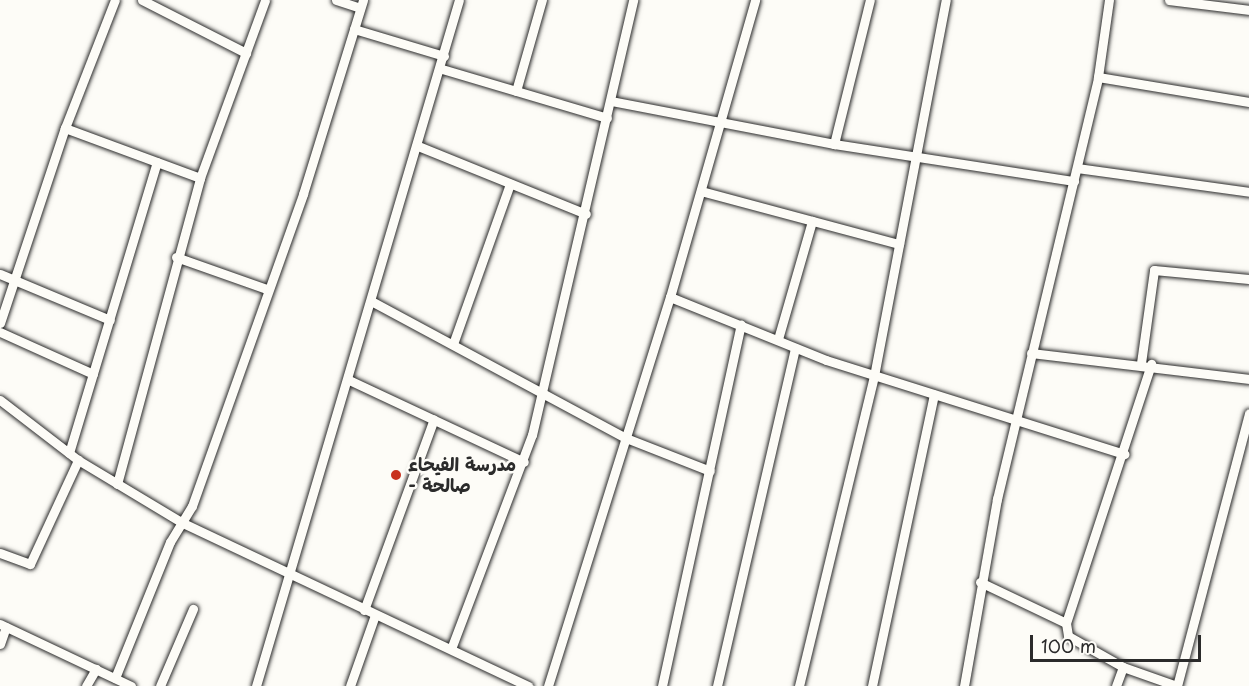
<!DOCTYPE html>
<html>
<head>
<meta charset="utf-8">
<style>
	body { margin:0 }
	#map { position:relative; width:1249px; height:686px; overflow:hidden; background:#fdfcf7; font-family:"Playpen Sans","Playpen Sans Arabic",sans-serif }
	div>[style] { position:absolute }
	.roads { filter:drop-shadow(0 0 2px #2b2b2b) drop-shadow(0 0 2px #2b2b2b) }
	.minor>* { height:9px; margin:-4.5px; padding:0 4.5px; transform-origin:4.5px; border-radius:4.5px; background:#fdfcf7 }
	.dots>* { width:16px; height:16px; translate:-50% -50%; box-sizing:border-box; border:3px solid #fdfcf7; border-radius:50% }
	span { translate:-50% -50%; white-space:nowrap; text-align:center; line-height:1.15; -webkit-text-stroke:5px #fdfcf7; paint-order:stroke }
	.poi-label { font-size:18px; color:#2b2b2b; font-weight:700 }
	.left { translate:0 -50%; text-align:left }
	.scale { position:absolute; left:1030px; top:635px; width:171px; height:27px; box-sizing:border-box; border:3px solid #2b2b2b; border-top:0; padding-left:8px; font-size:18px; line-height:21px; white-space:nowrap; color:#2b2b2b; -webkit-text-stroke:4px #fdfcf7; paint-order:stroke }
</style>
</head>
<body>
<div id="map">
	<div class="roads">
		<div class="minor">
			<i style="left:142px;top:0;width:117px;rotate:27deg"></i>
			<i style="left:336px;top:0;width:25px;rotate:18deg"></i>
			<i style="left:1169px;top:0;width:81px;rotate:7.1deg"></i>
			<i style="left:354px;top:29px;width:94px;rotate:16.7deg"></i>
			<i style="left:442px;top:69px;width:172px;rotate:16.5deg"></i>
			<i style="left:1098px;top:77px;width:153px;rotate:9.4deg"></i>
			<i style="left:516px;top:91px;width:95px;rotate:-74.1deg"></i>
			<i style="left:611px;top:101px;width:227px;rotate:10.9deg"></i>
			<i style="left:834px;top:144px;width:243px;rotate:8.8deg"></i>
			<i style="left:65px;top:128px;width:144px;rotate:20.3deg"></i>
			<i style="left:834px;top:144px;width:148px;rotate:-76deg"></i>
			<i style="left:418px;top:146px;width:181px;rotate:22deg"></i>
			<i style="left:1077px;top:168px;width:174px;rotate:7.9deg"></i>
			<i style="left:701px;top:191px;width:205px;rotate:15deg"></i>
			<i style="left:176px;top:257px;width:96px;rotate:19.4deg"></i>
			<i style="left:0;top:274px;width:119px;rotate:22.7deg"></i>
			<i style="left:670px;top:297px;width:168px;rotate:22deg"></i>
			<i style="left:826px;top:360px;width:313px;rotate:17.5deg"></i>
			<i style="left:373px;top:302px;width:287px;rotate:28.3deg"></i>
			<i style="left:626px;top:438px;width:90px;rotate:21.4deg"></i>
			<i style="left:0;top:323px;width:206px;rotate:-71.6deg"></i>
			<i style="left:65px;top:128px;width:137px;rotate:-68.7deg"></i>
			<i style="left:0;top:332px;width:102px;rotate:24.3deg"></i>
			<i style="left:778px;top:339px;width:123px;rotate:-73.9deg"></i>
			<i style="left:453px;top:344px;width:170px;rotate:-70.4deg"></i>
			<i style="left:1031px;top:353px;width:220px;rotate:6.8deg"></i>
			<i style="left:1141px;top:363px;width:94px;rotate:-82deg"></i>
			<i style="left:1154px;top:270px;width:95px;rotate:5.4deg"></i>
			<i style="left:349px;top:380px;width:193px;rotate:25.1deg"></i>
			<i style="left:0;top:400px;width:98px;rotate:37.6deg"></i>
			<i style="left:78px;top:460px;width:122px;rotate:31deg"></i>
			<i style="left:183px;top:523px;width:382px;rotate:25.3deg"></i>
			<i style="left:69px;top:453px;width:304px;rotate:-73.2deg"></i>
			<i style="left:117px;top:484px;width:317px;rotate:-74.8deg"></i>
			<i style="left:200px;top:178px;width:189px;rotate:-69.9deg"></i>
			<i style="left:0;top:553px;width:32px;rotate:20deg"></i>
			<i style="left:30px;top:564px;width:115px;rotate:-65.2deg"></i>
			<i style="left:980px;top:582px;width:95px;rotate:25.5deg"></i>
			<i style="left:1066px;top:623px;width:13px;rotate:81deg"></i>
			<i style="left:1068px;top:636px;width:63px;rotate:29.4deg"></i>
			<i style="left:1123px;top:667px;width:57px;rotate:19.4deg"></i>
			<i style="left:1177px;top:686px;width:282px;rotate:-75.2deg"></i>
			<i style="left:364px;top:610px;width:203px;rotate:-69.9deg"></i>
			<i style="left:1066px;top:623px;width:273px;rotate:-71.8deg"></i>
			<i style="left:0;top:624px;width:145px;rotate:25.3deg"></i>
			<i style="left:0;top:644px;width:18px;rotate:-71deg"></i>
			<i style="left:451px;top:649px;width:229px;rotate:-69.3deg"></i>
			<i style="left:532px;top:435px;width:447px;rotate:-76.9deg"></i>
			<i style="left:115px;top:678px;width:147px;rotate:-68deg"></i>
			<i style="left:170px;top:542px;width:42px;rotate:-58.6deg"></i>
			<i style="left:192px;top:506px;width:331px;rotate:-70.4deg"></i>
			<i style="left:303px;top:194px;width:203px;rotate:-72.8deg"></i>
			<i style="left:86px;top:686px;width:20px;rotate:-60deg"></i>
			<i style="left:160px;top:686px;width:84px;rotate:-66.8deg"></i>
			<i style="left:256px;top:686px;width:715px;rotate:-73.52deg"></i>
			<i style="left:350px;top:686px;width:75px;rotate:-70.6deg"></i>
			<i style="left:548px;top:686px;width:408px;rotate:-72.6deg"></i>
			<i style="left:670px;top:297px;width:309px;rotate:-74deg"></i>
			<i style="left:662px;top:686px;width:370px;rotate:-77.7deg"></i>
			<i style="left:717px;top:686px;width:347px;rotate:-77deg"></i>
			<i style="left:799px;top:686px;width:319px;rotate:-76.4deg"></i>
			<i style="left:874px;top:376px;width:383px;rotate:-79.2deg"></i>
			<i style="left:872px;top:686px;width:298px;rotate:-78deg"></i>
			<i style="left:964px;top:686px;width:190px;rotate:-80deg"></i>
			<i style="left:997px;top:499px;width:434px;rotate:-76.5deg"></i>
			<i style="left:1098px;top:77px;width:78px;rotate:-81.9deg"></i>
			<i style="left:1116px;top:686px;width:20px;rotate:-70deg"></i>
		</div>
	</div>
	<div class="dots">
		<i style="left:396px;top:475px;background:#c8321e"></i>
	</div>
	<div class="poi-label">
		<span class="left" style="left:408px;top:475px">مدرسة الفيحاء<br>- صالحة</span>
	</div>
	<div class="scale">100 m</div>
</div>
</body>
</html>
